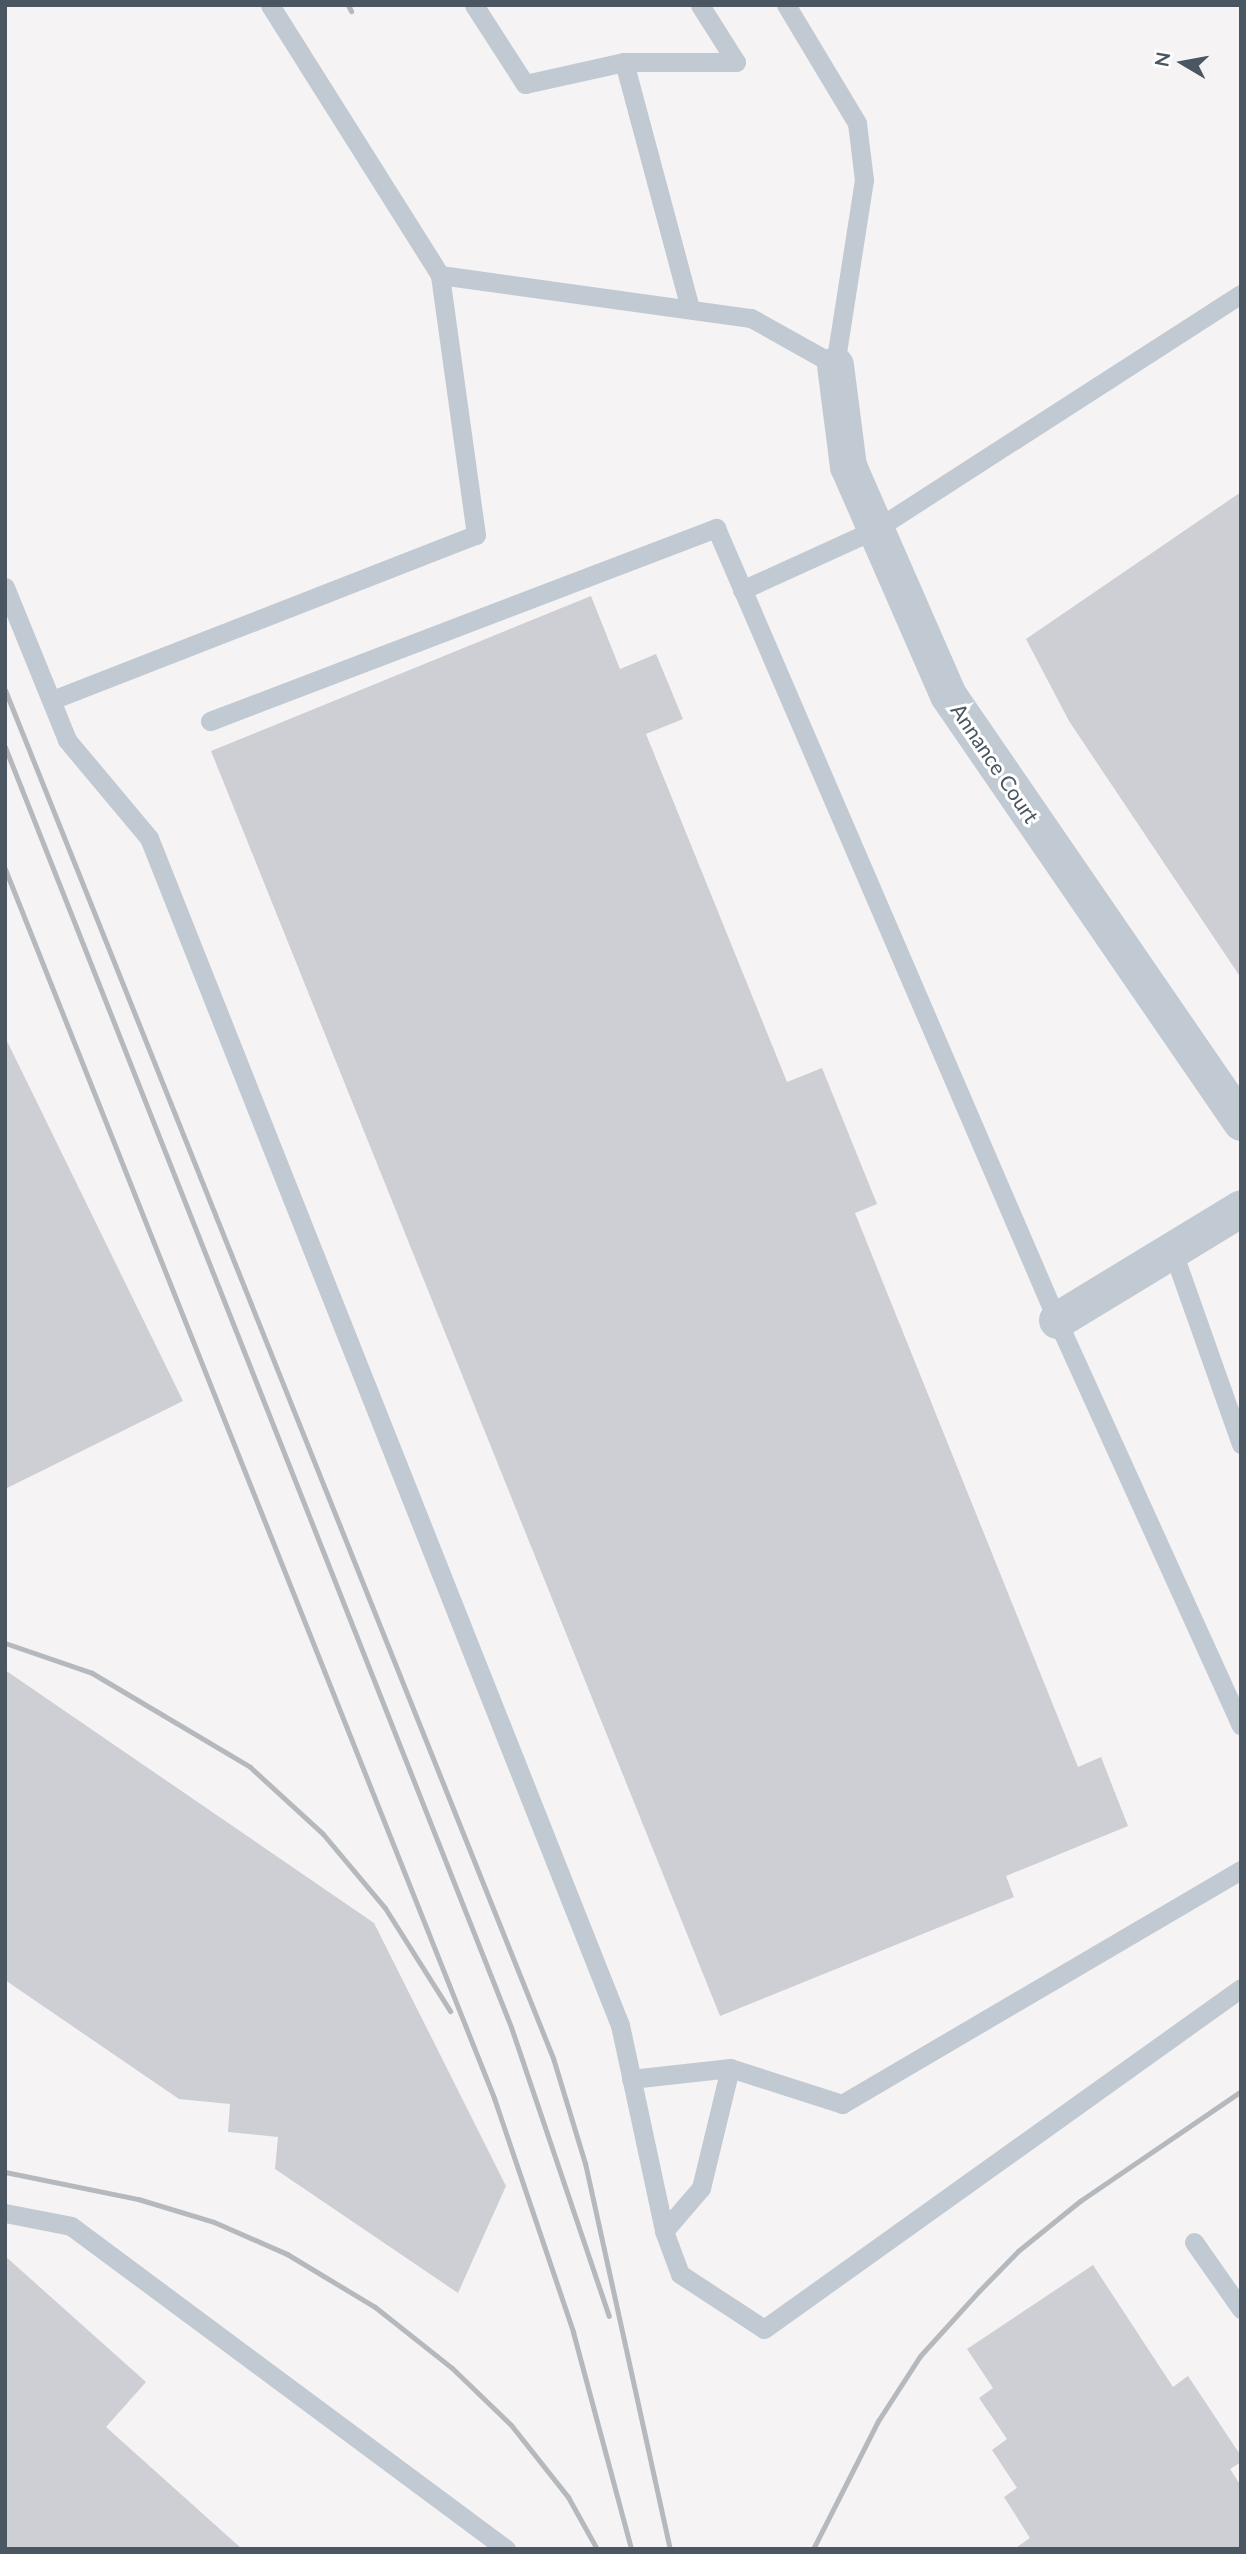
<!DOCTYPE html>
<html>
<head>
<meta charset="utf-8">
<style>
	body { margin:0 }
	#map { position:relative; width:1246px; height:2554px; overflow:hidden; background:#f5f3f3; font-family:Lato,sans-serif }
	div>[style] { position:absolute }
	.building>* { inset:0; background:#cdcfd5 }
	.lane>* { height:19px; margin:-9.5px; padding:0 9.5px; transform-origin:9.5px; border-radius:9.5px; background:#c1cad2 }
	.street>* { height:37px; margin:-18.5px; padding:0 18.5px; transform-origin:18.5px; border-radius:18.5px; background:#c1cad2 }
	.rail>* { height:5px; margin:-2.5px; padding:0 2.5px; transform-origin:2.5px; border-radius:2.5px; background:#b5b8bd }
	span { translate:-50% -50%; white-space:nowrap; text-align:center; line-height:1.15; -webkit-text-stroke:6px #fff; paint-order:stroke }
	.street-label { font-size:21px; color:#4a5661 }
	.frame { position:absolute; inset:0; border:7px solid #4a5661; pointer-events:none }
	.north { position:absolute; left:1148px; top:28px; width:70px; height:70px; -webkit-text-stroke:5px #fff; paint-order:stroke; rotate:280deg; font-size:19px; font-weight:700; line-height:28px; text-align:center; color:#4a5661 }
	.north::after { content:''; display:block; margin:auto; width:24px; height:32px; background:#4a5661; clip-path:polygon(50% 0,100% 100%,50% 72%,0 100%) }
</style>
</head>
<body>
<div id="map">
	<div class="building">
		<i style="clip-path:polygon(1241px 492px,1241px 978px,1069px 721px,1026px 639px)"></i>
		<i style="clip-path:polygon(591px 596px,620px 669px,656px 654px,683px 719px,646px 734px,787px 1082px,822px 1068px,877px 1204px,855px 1213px,1078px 1767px,1101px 1757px,1128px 1826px,1006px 1876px,1014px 1897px,720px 2016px,211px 751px)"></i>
		<i style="clip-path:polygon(5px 1037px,183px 1401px,5px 1489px)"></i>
		<i style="clip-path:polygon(5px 1670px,374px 1923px,506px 2186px,458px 2293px,275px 2169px,278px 2137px,228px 2132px,230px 2104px,179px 2099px,5px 1980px)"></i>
		<i style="clip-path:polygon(5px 2256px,146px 2382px,106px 2427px,242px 2549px,5px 2549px)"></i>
		<i style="clip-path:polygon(1093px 2265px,1173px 2387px,1188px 2376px,1241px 2456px,1241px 2462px,1230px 2469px,1241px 2486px,1241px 2549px,1017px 2547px,1030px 2538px,1004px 2497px,1017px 2488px,992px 2450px,1007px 2439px,979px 2398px,993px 2388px,967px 2349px)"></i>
	</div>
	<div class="lane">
		<i style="left:474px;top:5px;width:94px;rotate:57.2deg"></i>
		<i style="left:525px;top:84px;width:101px;rotate:-12.5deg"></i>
		<i style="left:624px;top:62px;width:112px"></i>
		<i style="left:736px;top:62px;width:67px;rotate:-122.3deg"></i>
		<i style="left:624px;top:62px;width:255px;rotate:75deg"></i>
		<i style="left:440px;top:275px;width:314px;rotate:7.9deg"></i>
		<i style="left:751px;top:318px;width:96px;rotate:29.2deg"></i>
		<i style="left:835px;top:365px;width:187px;rotate:-81.1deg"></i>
		<i style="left:864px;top:180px;width:57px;rotate:-97deg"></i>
		<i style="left:857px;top:123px;width:138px;rotate:-121deg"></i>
		<i style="left:5px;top:587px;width:165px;rotate:67.9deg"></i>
		<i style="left:67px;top:740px;width:128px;rotate:50.1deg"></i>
		<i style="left:149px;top:838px;width:1277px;rotate:68.36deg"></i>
		<i style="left:620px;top:2025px;width:211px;rotate:77.9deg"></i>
		<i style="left:664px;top:2231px;width:46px;rotate:69.6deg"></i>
		<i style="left:680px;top:2274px;width:100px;rotate:33.2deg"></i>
		<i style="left:764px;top:2329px;width:586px;rotate:-35.56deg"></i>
		<i style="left:742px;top:590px;width:147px;rotate:-24.5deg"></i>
		<i style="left:876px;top:529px;width:434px;rotate:-32.8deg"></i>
		<i style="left:52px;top:700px;width:455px;rotate:-21.3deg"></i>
		<i style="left:476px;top:535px;width:262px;rotate:-97.9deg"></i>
		<i style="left:440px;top:275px;width:319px;rotate:-122.2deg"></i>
		<i style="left:210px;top:721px;width:542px;rotate:-20.88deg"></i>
		<i style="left:716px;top:528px;width:862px;rotate:66.71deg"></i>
		<i style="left:1057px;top:1320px;width:445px;rotate:65.6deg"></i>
		<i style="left:1173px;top:1252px;width:204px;rotate:70.5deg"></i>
		<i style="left:631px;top:2079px;width:100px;rotate:-6.3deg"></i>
		<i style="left:5px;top:2213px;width:67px;rotate:11.1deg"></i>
		<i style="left:71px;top:2226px;width:542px;rotate:36.59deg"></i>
		<i style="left:664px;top:2231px;width:57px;rotate:-49.3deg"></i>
		<i style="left:701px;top:2188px;width:123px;rotate:-76.4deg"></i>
		<i style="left:730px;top:2068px;width:118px;rotate:17.8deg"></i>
		<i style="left:842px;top:2104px;width:463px;rotate:-30.4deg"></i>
		<i style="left:1194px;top:2242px;width:82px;rotate:55deg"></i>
	</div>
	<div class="street">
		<i style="left:835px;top:365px;width:102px;rotate:82.7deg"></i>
		<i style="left:848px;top:466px;width:250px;rotate:66.4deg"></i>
		<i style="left:948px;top:695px;width:518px;rotate:55.54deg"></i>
		<i style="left:1057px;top:1320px;width:215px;rotate:-31.3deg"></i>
	</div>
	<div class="rail">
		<i style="left:348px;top:5px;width:7px;rotate:63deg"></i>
		<i style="left:5px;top:690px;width:1474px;rotate:68.17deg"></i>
		<i style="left:553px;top:2058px;width:110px;rotate:73.1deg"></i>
		<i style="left:585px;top:2163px;width:395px;rotate:77.6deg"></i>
		<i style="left:5px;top:747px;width:1376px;rotate:68.43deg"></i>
		<i style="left:511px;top:2027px;width:305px;rotate:71.3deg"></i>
		<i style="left:5px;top:869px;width:1323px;rotate:68.3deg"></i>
		<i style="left:494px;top:2098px;width:247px;rotate:71.3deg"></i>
		<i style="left:573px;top:2332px;width:225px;rotate:75deg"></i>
		<i style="left:5px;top:1643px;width:92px;rotate:19deg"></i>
		<i style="left:92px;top:1673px;width:184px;rotate:30.7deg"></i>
		<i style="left:250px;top:1767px;width:99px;rotate:42.5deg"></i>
		<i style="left:323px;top:1834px;width:97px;rotate:50deg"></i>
		<i style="left:385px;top:1908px;width:122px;rotate:57.7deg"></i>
		<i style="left:5px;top:2172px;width:136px;rotate:11.5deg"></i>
		<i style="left:138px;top:2199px;width:79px;rotate:16.8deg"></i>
		<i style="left:214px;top:2222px;width:80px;rotate:23.7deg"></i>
		<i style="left:287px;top:2254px;width:103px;rotate:31.1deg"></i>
		<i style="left:375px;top:2307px;width:98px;rotate:38.4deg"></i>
		<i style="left:452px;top:2368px;width:82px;rotate:44deg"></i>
		<i style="left:511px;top:2425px;width:92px;rotate:51.6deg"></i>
		<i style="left:568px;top:2497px;width:60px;rotate:60.9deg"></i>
		<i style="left:813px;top:2549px;width:144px;rotate:-63.1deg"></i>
		<i style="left:878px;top:2421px;width:77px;rotate:-57.1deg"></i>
		<i style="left:920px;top:2356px;width:88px;rotate:-47.8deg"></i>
		<i style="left:979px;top:2291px;width:56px;rotate:-45.7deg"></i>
		<i style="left:1018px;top:2251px;width:80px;rotate:-38.9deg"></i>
		<i style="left:1080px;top:2201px;width:195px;rotate:-34.3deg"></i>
	</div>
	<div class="street-label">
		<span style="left:995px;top:763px;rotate:56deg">Annance Court</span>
	</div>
	<div class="frame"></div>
	<div class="north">N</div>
</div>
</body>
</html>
